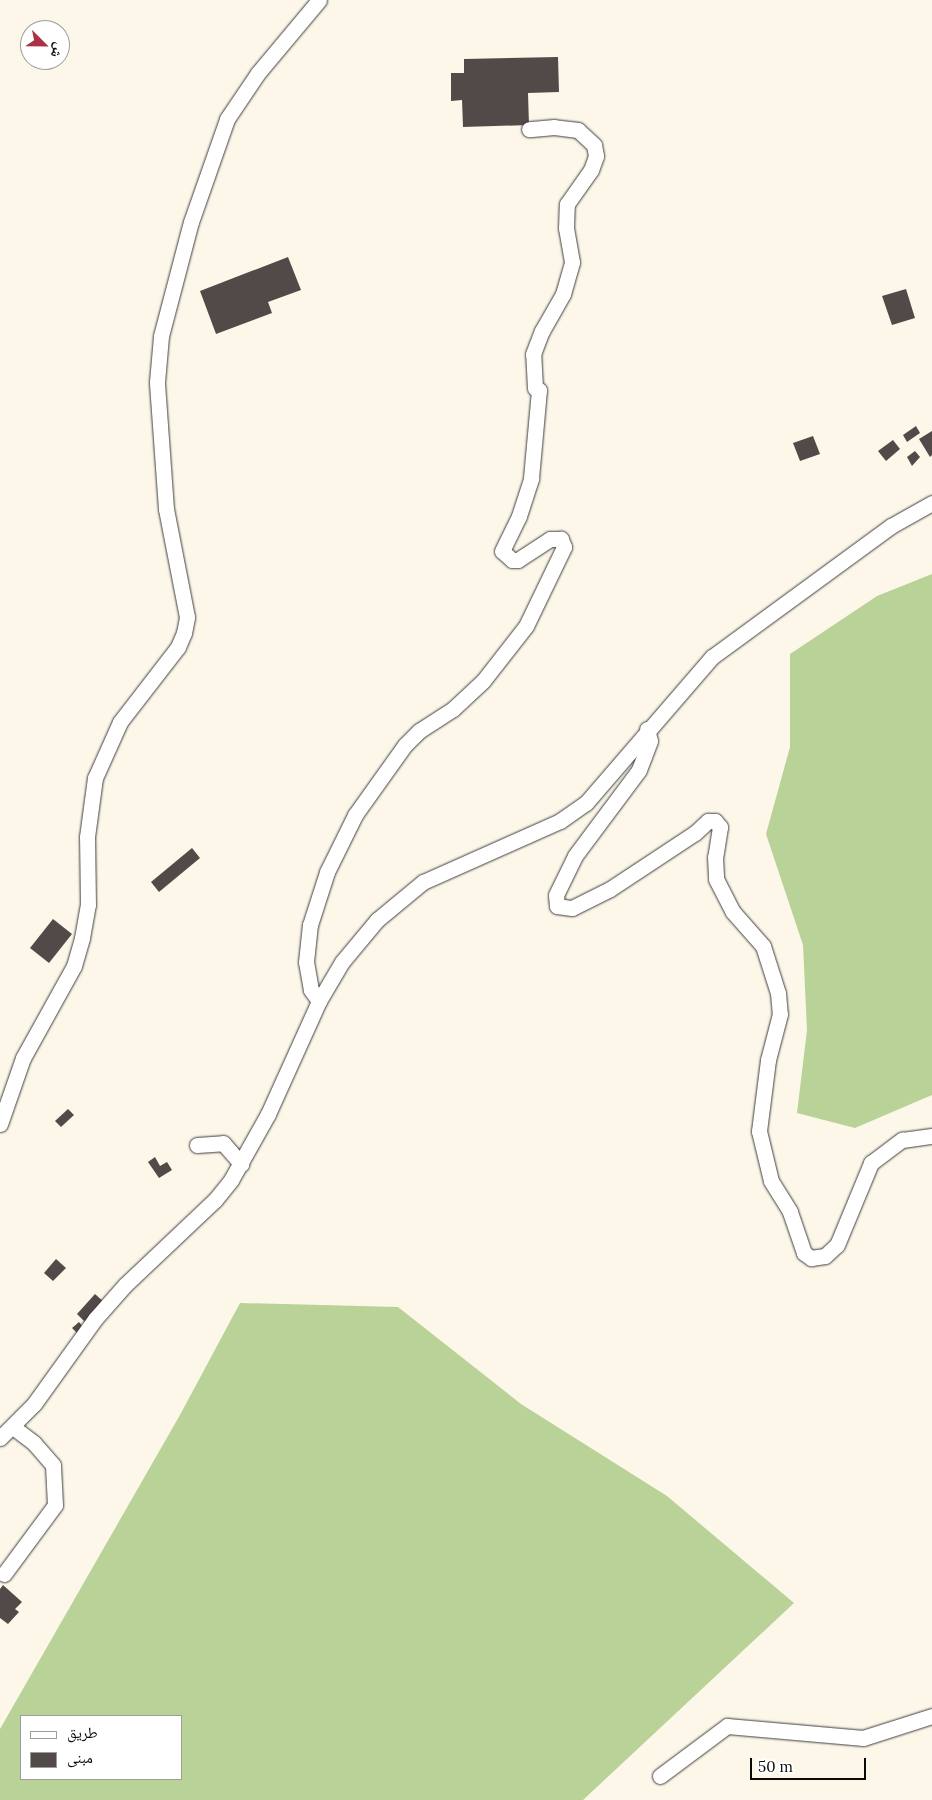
<!DOCTYPE html>
<html>
<head>
<meta charset="utf-8">
<style>
	body { margin:0 }
	#map { position:relative; width:932px; height:1800px; overflow:hidden; background:#fdf7e9; font-family:Lora,"Noto Naskh Arabic",serif }
	div>[style] { position:absolute }
	.forest>* { inset:0; background:#b8d298 }
	.building>* { inset:0; background:#514a48 }
	.roads { filter:drop-shadow(0 0 1px #3d3d3d) drop-shadow(0 0 1px #3d3d3d) }
	.street>* { height:15px; margin:-7.5px; padding:0 7.5px; transform-origin:7.5px; border-radius:7.5px; background:#fff }
	span { translate:-50% -50%; white-space:nowrap; text-align:center; line-height:1.15; -webkit-text-stroke:5px #fff; paint-order:stroke }
	.legend { position:absolute; left:20px; top:1715px; width:162px; height:65px; box-sizing:border-box; background:#fff; border:1px solid #9d9d9d; margin:0; padding:6px 9px; list-style:none; font-size:15px; color:#0a0a0a }
	.legend li { display:flex; align-items:center; gap:10px; height:25px }
	.legend b { width:25px; border:1px solid #9d9d9d }
	.north { position:absolute; left:20px; top:20px; width:50px; height:50px; box-sizing:border-box; background:#fff; border:1px solid #9d9d9d; border-radius:50%; rotate:113deg; font-size:14px; font-weight:700; line-height:20px; text-align:center; color:#0a0a0a }
	.north::after { content:''; display:block; margin:auto; width:18px; height:22px; background:#aa3244; clip-path:polygon(50% 0,100% 100%,50% 72%,0 100%) }
	.scale { position:absolute; left:750px; top:1758px; width:116px; height:22px; box-sizing:border-box; border:2px solid #0a0a0a; border-top:0; padding-left:6px; font-size:15px; line-height:18px; white-space:nowrap; color:#0a0a0a; -webkit-text-stroke:4px #fff; paint-order:stroke }
</style>
</head>
<body>
<div id="map">
	<div class="forest">
		<i style="clip-path:polygon(932px 574px,932px 1095px,855px 1128px,797px 1113px,807px 1030px,803px 945px,766px 834px,790px 747px,790px 654px,877px 596px)"></i>
		<i style="clip-path:polygon(evenodd,240px 1303px,398px 1307px,521px 1404px,667px 1496px,794px 1603px,583px 1800px,0 1800px,0 1729px,180px 1415px,240px 1303px,21px 1716px,181px 1716px,181px 1779px,21px 1779px,21px 1716px)"></i>
	</div>
	<div class="building">
		<i style="clip-path:polygon(558px 57px,559px 92px,528px 93px,529px 125px,463px 127px,462px 100px,451px 101px,451px 73px,464px 73px,464px 59px)"></i>
		<i style="clip-path:polygon(288px 257px,301px 290px,268px 302px,272px 313px,216px 334px,200px 291px)"></i>
		<i style="clip-path:polygon(906px 289px,915px 318px,892px 325px,882px 296px)"></i>
		<i style="clip-path:polygon(916px 426px,920px 433px,907px 442px,903px 435px)"></i>
		<i style="clip-path:polygon(932px 431px,932px 455px,930px 457px,919px 439px)"></i>
		<i style="clip-path:polygon(813px 436px,820px 454px,800px 461px,793px 443px)"></i>
		<i style="clip-path:polygon(893px 440px,900px 449px,886px 461px,878px 451px)"></i>
		<i style="clip-path:polygon(915px 451px,920px 457px,912px 466px,907px 457px)"></i>
		<i style="clip-path:polygon(192px 848px,200px 858px,159px 892px,151px 882px)"></i>
		<i style="clip-path:polygon(53px 919px,72px 934px,49px 963px,30px 948px)"></i>
		<i style="clip-path:polygon(68px 1109px,74px 1115px,61px 1127px,55px 1121px)"></i>
		<i style="clip-path:polygon(155px 1157px,160px 1166px,167px 1162px,172px 1170px,159px 1178px,148px 1162px)"></i>
		<i style="clip-path:polygon(56px 1259px,66px 1268px,53px 1281px,44px 1273px)"></i>
		<i style="clip-path:polygon(95px 1294px,105px 1303px,87px 1324px,77px 1314px)"></i>
		<i style="clip-path:polygon(79px 1322px,84px 1328px,77px 1333px,72px 1328px)"></i>
		<i style="clip-path:polygon(3px 1585px,22px 1602px,15px 1609px,19px 1612px,8px 1624px,0 1618px,0 1589px)"></i>
	</div>
	<div class="roads">
		<div class="street">
			<i style="left:647px;top:729px;width:12px;rotate:76deg"></i>
			<i style="left:650px;top:741px;width:31px;rotate:111deg"></i>
			<i style="left:639px;top:770px;width:107px;rotate:126.7deg"></i>
			<i style="left:575px;top:856px;width:43px;rotate:116deg"></i>
			<i style="left:556px;top:895px;width:11px;rotate:85deg"></i>
			<i style="left:557px;top:906px;width:15px;rotate:8deg"></i>
			<i style="left:572px;top:908px;width:42px;rotate:-26.6deg"></i>
			<i style="left:610px;top:889px;width:102px;rotate:-33.4deg"></i>
			<i style="left:695px;top:833px;width:18px;rotate:-43deg"></i>
			<i style="left:708px;top:821px;width:7px"></i>
			<i style="left:715px;top:821px;width:8px;rotate:50deg"></i>
			<i style="left:720px;top:827px;width:30px;rotate:99deg"></i>
			<i style="left:715px;top:857px;width:22px;rotate:87deg"></i>
			<i style="left:716px;top:879px;width:37px;rotate:63deg"></i>
			<i style="left:733px;top:912px;width:45px;rotate:48.6deg"></i>
			<i style="left:763px;top:946px;width:49px;rotate:72.3deg"></i>
			<i style="left:778px;top:993px;width:21px;rotate:85deg"></i>
			<i style="left:780px;top:1014px;width:48px;rotate:104.6deg"></i>
			<i style="left:768px;top:1060px;width:72px;rotate:97.2deg"></i>
			<i style="left:759px;top:1131px;width:51px;rotate:76.5deg"></i>
			<i style="left:771px;top:1181px;width:36px;rotate:58deg"></i>
			<i style="left:790px;top:1212px;width:43px;rotate:71.1deg"></i>
			<i style="left:804px;top:1253px;width:9px;rotate:36deg"></i>
			<i style="left:811px;top:1258px;width:14px;rotate:-8deg"></i>
			<i style="left:825px;top:1256px;width:16px;rotate:-43deg"></i>
			<i style="left:837px;top:1245px;width:89px;rotate:-67.5deg"></i>
			<i style="left:871px;top:1163px;width:39px;rotate:-37deg"></i>
			<i style="left:902px;top:1140px;width:30px;rotate:-8deg"></i>
			<i style="left:319px;top:1001px;width:14px;rotate:-126deg"></i>
			<i style="left:311px;top:990px;width:28px;rotate:-100deg"></i>
			<i style="left:306px;top:962px;width:37px;rotate:-84deg"></i>
			<i style="left:310px;top:925px;width:56px;rotate:-72.2deg"></i>
			<i style="left:327px;top:872px;width:64px;rotate:-63.8deg"></i>
			<i style="left:355px;top:815px;width:86px;rotate:-54.5deg"></i>
			<i style="left:405px;top:745px;width:20px;rotate:-45deg"></i>
			<i style="left:419px;top:731px;width:40px;rotate:-32.9deg"></i>
			<i style="left:453px;top:709px;width:41px;rotate:-43deg"></i>
			<i style="left:483px;top:681px;width:70px;rotate:-52deg"></i>
			<i style="left:526px;top:626px;width:88px;rotate:-64.3deg"></i>
			<i style="left:564px;top:547px;width:9px;rotate:-111deg"></i>
			<i style="left:561px;top:539px;width:11px;rotate:180deg"></i>
			<i style="left:550px;top:539px;width:38px;rotate:147deg"></i>
			<i style="left:518px;top:560px;width:6px;rotate:180deg"></i>
			<i style="left:512px;top:560px;width:13px;rotate:-138deg"></i>
			<i style="left:502px;top:551px;width:39px;rotate:-64deg"></i>
			<i style="left:519px;top:516px;width:40px;rotate:-72deg"></i>
			<i style="left:531px;top:478px;width:88px;rotate:-84.8deg"></i>
			<i style="left:539px;top:390px;width:4px;rotate:-153deg"></i>
			<i style="left:535px;top:388px;width:34px;rotate:-93deg"></i>
			<i style="left:533px;top:354px;width:25px;rotate:-69deg"></i>
			<i style="left:542px;top:331px;width:43px;rotate:-60.4deg"></i>
			<i style="left:563px;top:294px;width:33px;rotate:-74deg"></i>
			<i style="left:572px;top:262px;width:35px;rotate:-100deg"></i>
			<i style="left:566px;top:228px;width:24px;rotate:-88deg"></i>
			<i style="left:567px;top:204px;width:42px;rotate:-54.8deg"></i>
			<i style="left:591px;top:170px;width:15px;rotate:-70deg"></i>
			<i style="left:596px;top:156px;width:11px;rotate:-100deg"></i>
			<i style="left:594px;top:145px;width:22px;rotate:-137deg"></i>
			<i style="left:578px;top:130px;width:24px;rotate:-173deg"></i>
			<i style="left:554px;top:127px;width:25px;rotate:175deg"></i>
			<i style="left:0;top:1124px;width:70px;rotate:-70.8deg"></i>
			<i style="left:23px;top:1058px;width:105px;rotate:-61deg"></i>
			<i style="left:74px;top:966px;width:29px;rotate:-74deg"></i>
			<i style="left:82px;top:938px;width:34px;rotate:-80deg"></i>
			<i style="left:88px;top:905px;width:68px;rotate:-90.8deg"></i>
			<i style="left:87px;top:837px;width:60px;rotate:-82.3deg"></i>
			<i style="left:95px;top:778px;width:61px;rotate:-65.9deg"></i>
			<i style="left:120px;top:722px;width:95px;rotate:-52.3deg"></i>
			<i style="left:178px;top:647px;width:15px;rotate:-67deg"></i>
			<i style="left:184px;top:633px;width:16px;rotate:-79deg"></i>
			<i style="left:187px;top:617px;width:110px;rotate:-101deg"></i>
			<i style="left:166px;top:509px;width:127px;rotate:-94.1deg"></i>
			<i style="left:157px;top:382px;width:46px;rotate:-85deg"></i>
			<i style="left:161px;top:336px;width:118px;rotate:-75.3deg"></i>
			<i style="left:191px;top:222px;width:109px;rotate:-70.7deg"></i>
			<i style="left:227px;top:119px;width:55px;rotate:-56deg"></i>
			<i style="left:258px;top:73px;width:95px;rotate:-50.1deg"></i>
			<i style="left:197px;top:1145px;width:26px;rotate:-4deg"></i>
			<i style="left:223px;top:1143px;width:28px;rotate:49deg"></i>
			<i style="left:0;top:1438px;width:48px;rotate:-45deg"></i>
			<i style="left:34px;top:1404px;width:105px;rotate:-54.3deg"></i>
			<i style="left:95px;top:1319px;width:45px;rotate:-48.6deg"></i>
			<i style="left:125px;top:1285px;width:124px;rotate:-43.4deg"></i>
			<i style="left:215px;top:1200px;width:26px;rotate:-51deg"></i>
			<i style="left:231px;top:1180px;width:76px;rotate:-60.7deg"></i>
			<i style="left:268px;top:1114px;width:124px;rotate:-65.7deg"></i>
			<i style="left:319px;top:1001px;width:45px;rotate:-59.5deg"></i>
			<i style="left:342px;top:962px;width:55px;rotate:-50.2deg"></i>
			<i style="left:377px;top:920px;width:60px;rotate:-39.6deg"></i>
			<i style="left:423px;top:882px;width:150px;rotate:-24deg"></i>
			<i style="left:560px;top:821px;width:32px;rotate:-35deg"></i>
			<i style="left:586px;top:803px;width:193px;rotate:-49.2deg"></i>
			<i style="left:712px;top:657px;width:222px;rotate:-36.2deg"></i>
			<i style="left:891px;top:526px;width:47px;rotate:-29.3deg"></i>
			<i style="left:4px;top:1574px;width:86px;rotate:-53.5deg"></i>
			<i style="left:55px;top:1505px;width:40px;rotate:-92.9deg"></i>
			<i style="left:53px;top:1465px;width:29px;rotate:-131deg"></i>
			<i style="left:34px;top:1443px;width:26px;rotate:-143deg"></i>
			<i style="left:660px;top:1776px;width:84px;rotate:-36.7deg"></i>
			<i style="left:727px;top:1726px;width:137px;rotate:5deg"></i>
			<i style="left:863px;top:1738px;width:72px;rotate:-17.7deg"></i>
		</div>
	</div>
	<ul class="legend">
	<li><b style="height:6px;background:#fff"></b>طريق</li>
	<li><b style="height:14px;background:#514a48"></b>مبنى</li>
	</ul>
	<div class="north">ش</div>
	<div class="scale">50 m</div>
</div>
</body>
</html>
